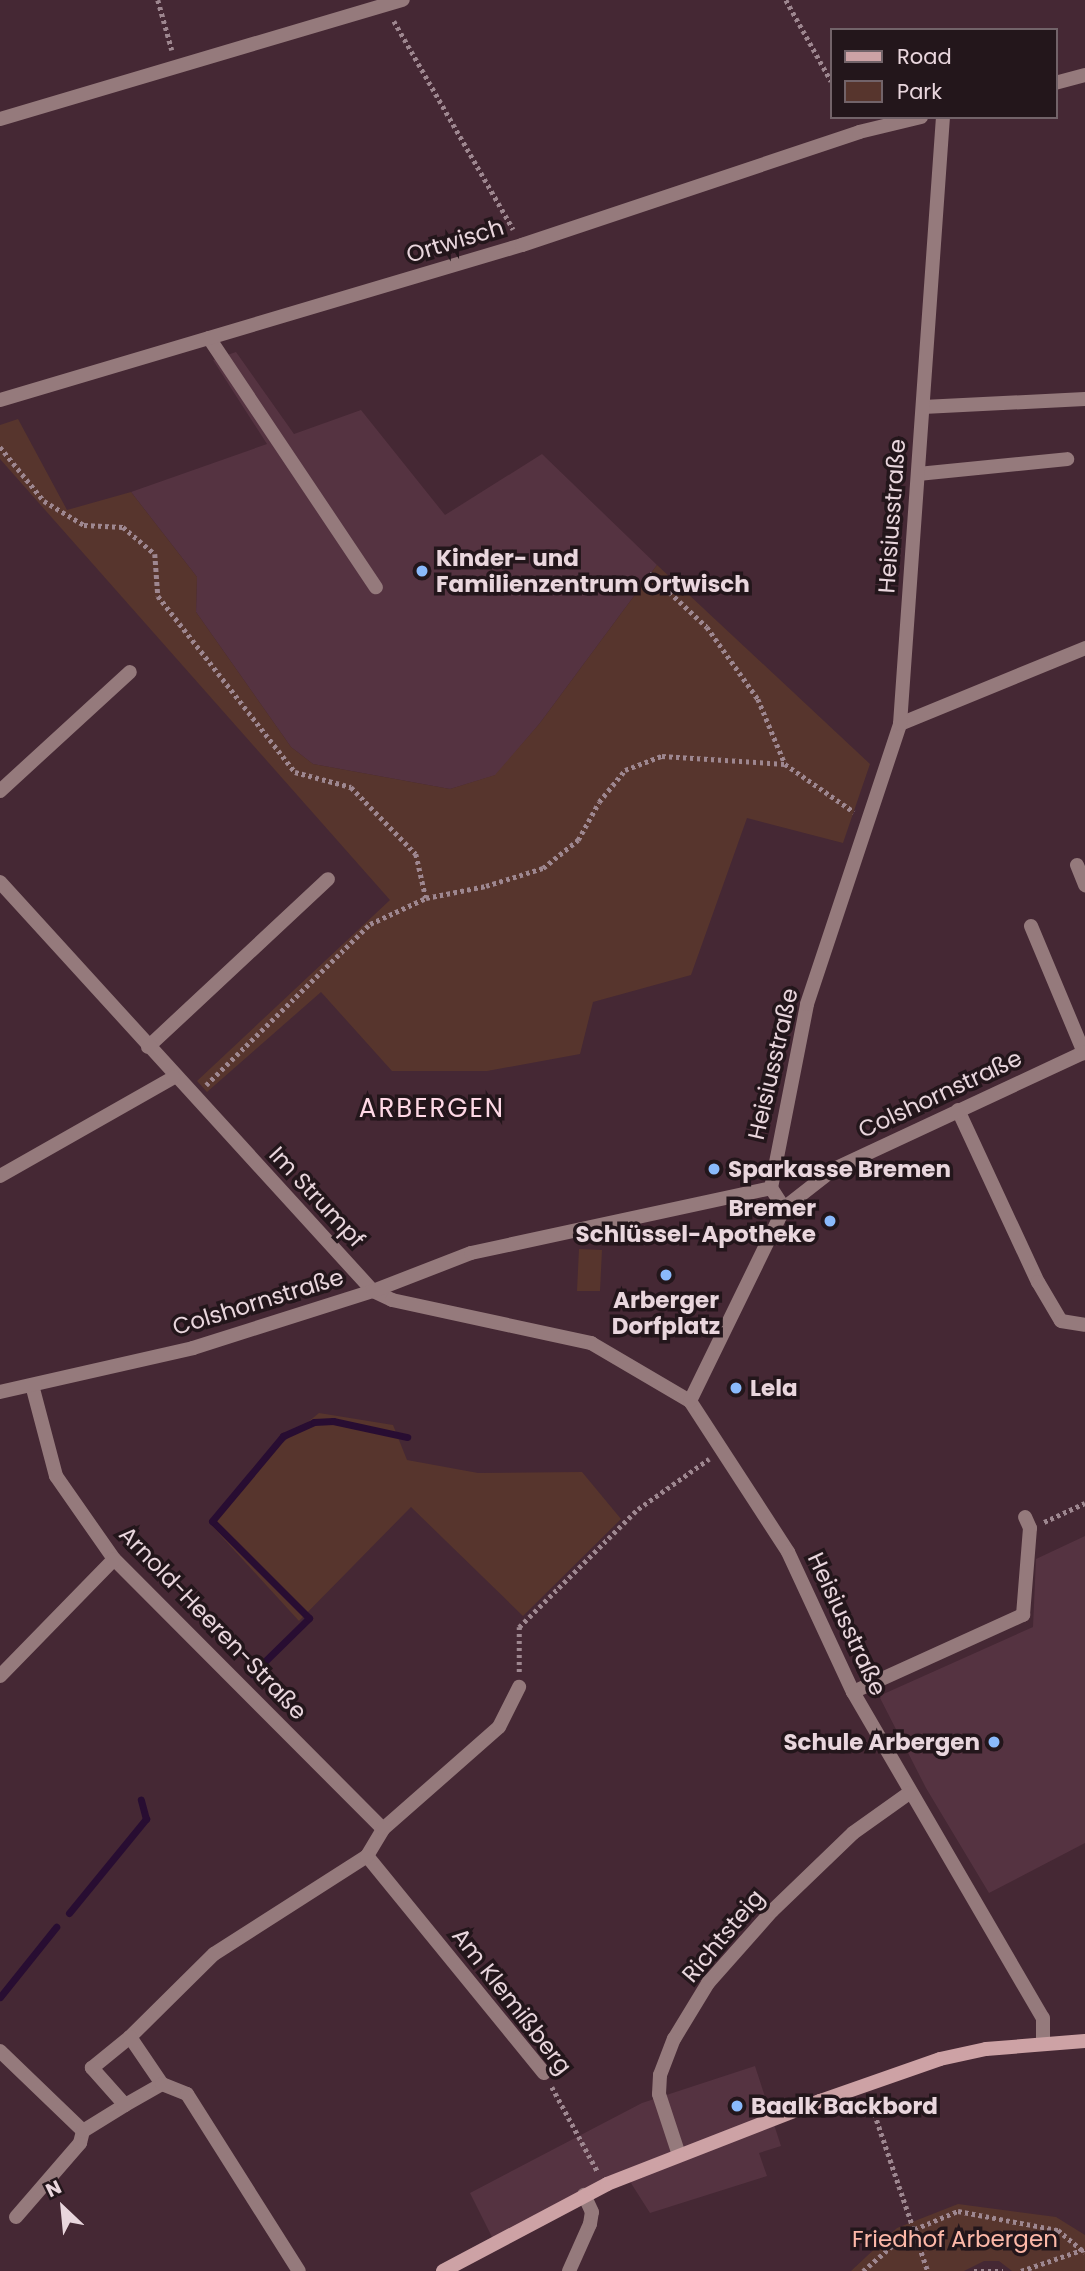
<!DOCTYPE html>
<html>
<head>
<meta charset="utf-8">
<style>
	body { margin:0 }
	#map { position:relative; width:1085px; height:2271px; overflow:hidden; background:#452834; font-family:Poppins,sans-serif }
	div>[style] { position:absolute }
	.built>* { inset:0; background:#553341 }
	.green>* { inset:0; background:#57352d }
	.stream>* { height:7px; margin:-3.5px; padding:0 3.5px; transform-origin:3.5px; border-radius:3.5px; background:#280d32 }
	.path>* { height:4.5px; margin-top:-2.25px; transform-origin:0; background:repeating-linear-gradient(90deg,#9e8790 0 3.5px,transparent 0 7px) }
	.service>* { height:14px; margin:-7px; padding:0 7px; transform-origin:7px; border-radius:7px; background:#957a7c }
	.minor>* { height:14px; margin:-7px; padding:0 7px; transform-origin:7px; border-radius:7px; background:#957a7c }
	.tertiary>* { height:14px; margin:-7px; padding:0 7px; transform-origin:7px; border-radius:7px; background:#957a7c }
	.secondary>* { height:14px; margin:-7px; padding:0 7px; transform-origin:7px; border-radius:7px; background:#cda2a5 }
	.dots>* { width:19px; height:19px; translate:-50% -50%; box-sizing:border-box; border:4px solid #23161b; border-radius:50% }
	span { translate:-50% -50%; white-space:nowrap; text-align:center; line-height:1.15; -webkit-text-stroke:7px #23161b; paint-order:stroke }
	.street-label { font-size:23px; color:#e9d6dd }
	.poi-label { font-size:23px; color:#e9d6dd; font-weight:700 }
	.left { translate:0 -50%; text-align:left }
	.right { translate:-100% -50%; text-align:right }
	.park-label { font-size:23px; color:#fdb8a8 }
	.quarter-label { font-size:26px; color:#fed8e5; letter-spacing:2px }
	.legend { position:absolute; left:830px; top:28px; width:228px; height:91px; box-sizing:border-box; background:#23161b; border:2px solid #726369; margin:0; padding:9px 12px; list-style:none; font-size:21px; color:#e9d6dd }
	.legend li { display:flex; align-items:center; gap:14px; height:35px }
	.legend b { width:35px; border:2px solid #726369 }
	.north { position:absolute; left:28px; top:2173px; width:70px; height:70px; -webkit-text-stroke:5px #23161b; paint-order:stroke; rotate:334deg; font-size:19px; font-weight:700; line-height:28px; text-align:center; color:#e9d6dd }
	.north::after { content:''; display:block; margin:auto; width:24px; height:32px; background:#e9d6dd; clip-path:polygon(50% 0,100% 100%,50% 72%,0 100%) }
</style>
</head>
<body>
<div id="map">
	<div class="built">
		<i style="clip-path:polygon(236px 352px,294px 434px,361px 410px,445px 515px,542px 454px,657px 565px,540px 723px,496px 775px,450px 789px,313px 764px,291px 747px,196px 612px,197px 577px,131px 492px,267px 444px,213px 360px)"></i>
		<i style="clip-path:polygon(1085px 1536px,1085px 1843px,989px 1893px,926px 1788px,879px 1696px,1033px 1627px,1036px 1559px)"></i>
		<i style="clip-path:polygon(755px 2066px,781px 2146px,759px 2153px,767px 2176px,650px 2213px,629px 2180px,497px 2247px,470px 2193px,642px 2103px)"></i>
	</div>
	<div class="green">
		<i style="clip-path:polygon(18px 419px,67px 510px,131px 492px,197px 577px,196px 612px,291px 747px,313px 764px,450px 789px,495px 775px,540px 723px,657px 565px,870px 764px,843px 843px,747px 818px,691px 975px,593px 1002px,580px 1054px,487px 1071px,392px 1071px,321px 992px,207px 1092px,197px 1081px,390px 900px,0 459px,0 425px)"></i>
		<i style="clip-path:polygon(579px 1249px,602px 1250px,600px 1291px,577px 1291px)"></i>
		<i style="clip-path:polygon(319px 1413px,393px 1425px,407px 1460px,478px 1473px,582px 1472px,621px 1519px,523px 1616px,411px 1507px,299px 1621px,212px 1526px,253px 1467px)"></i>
		<i style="clip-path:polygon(958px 2204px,1056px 2217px,1085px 2235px,1085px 2271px,1012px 2271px,999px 2261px,984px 2261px,964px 2271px,851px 2271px,897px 2228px)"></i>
	</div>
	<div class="stream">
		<i style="left:252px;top:1674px;width:80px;rotate:-44.5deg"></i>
		<i style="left:309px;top:1618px;width:137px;rotate:-135deg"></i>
		<i style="left:212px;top:1521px;width:111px;rotate:-50.1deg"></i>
		<i style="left:283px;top:1436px;width:34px;rotate:-24deg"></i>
		<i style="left:314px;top:1422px;width:19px;rotate:-3deg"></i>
		<i style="left:333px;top:1421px;width:76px;rotate:12.2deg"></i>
		<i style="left:69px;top:1913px;width:122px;rotate:-50.7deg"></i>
		<i style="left:146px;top:1819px;width:20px;rotate:-105deg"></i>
		<i style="left:0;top:1997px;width:90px;rotate:-51.3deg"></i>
	</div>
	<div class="path">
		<i style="left:158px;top:0;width:52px;rotate:74.4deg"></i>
		<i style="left:786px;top:0;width:93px;rotate:60.9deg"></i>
		<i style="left:394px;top:21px;width:240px;rotate:60.2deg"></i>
		<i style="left:0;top:447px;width:70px;rotate:50.8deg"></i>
		<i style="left:44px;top:501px;width:47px;rotate:31deg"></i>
		<i style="left:84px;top:525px;width:39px;rotate:3deg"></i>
		<i style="left:123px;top:527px;width:42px;rotate:40.2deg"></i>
		<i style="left:155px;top:554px;width:42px;rotate:85.9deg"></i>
		<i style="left:158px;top:596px;width:223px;rotate:52.1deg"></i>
		<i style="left:295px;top:772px;width:58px;rotate:15deg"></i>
		<i style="left:351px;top:787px;width:93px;rotate:45.9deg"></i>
		<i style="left:416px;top:854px;width:45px;rotate:77.2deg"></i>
		<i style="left:649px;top:573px;width:79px;rotate:43deg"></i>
		<i style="left:707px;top:627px;width:88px;rotate:54.7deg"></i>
		<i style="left:758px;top:699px;width:70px;rotate:67.4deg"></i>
		<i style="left:206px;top:1085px;width:230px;rotate:-44.5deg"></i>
		<i style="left:370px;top:924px;width:62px;rotate:-24.9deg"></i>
		<i style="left:426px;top:898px;width:61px;rotate:-11.3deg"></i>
		<i style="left:486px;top:886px;width:60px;rotate:-17.5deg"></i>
		<i style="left:543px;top:868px;width:45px;rotate:-38.7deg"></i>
		<i style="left:578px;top:840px;width:43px;rotate:-61.1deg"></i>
		<i style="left:599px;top:802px;width:41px;rotate:-50.9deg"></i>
		<i style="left:625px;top:770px;width:40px;rotate:-21deg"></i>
		<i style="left:662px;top:756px;width:123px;rotate:3.7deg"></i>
		<i style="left:785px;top:764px;width:84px;rotate:34.8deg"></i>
		<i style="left:1044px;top:1522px;width:45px;rotate:-24.9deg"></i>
		<i style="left:519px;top:1672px;width:45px;rotate:-90deg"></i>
		<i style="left:519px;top:1627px;width:168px;rotate:-44.8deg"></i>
		<i style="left:638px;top:1509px;width:87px;rotate:-35.2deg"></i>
		<i style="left:552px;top:2087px;width:97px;rotate:61.6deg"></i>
		<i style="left:870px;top:2100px;width:181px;rotate:71.3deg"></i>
		<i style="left:863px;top:2271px;width:60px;rotate:-40.9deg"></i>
		<i style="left:908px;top:2232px;width:54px;rotate:-22.8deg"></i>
		<i style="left:958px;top:2211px;width:102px;rotate:10.8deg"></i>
		<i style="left:1058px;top:2230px;width:35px;rotate:40deg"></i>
		<i style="left:974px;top:2271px;width:29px"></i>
		<i style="left:1021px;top:2271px;width:68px;rotate:-19deg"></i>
	</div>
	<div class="service">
		<i style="left:209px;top:338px;width:300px;rotate:56.2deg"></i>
		<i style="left:923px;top:407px;width:162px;rotate:-2.8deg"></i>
		<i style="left:918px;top:474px;width:150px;rotate:-5.7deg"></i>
		<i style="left:0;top:791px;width:176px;rotate:-42.5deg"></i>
		<i style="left:1077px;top:865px;width:22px;rotate:68deg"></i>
		<i style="left:1031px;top:926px;width:138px;rotate:67.3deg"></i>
		<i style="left:148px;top:1047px;width:246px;rotate:-43deg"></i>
		<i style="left:958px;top:1110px;width:190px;rotate:65.1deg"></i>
		<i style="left:1038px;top:1282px;width:45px;rotate:59.5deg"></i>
		<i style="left:1061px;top:1321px;width:24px;rotate:9deg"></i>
		<i style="left:853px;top:1692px;width:187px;rotate:-24.4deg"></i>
		<i style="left:1023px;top:1615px;width:87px;rotate:-85.4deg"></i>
		<i style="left:1030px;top:1528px;width:12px;rotate:-114deg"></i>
		<i style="left:16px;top:2217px;width:98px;rotate:-49.1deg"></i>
		<i style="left:80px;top:2143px;width:12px;rotate:-76deg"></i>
	</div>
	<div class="minor">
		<i style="left:1055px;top:83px;width:31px;rotate:-15deg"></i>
		<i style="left:0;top:400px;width:545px;rotate:-16.54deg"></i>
		<i style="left:522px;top:245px;width:355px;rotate:-18.5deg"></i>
		<i style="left:859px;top:132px;width:64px;rotate:-13.6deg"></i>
		<i style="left:900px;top:724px;width:200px;rotate:-22.3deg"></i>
		<i style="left:0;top:882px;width:554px;rotate:47.64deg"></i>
		<i style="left:373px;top:1291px;width:21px;rotate:25deg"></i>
		<i style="left:392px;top:1300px;width:204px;rotate:12.2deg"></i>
		<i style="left:591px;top:1343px;width:115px;rotate:30.4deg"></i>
		<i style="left:690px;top:1401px;width:180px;rotate:57deg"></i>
		<i style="left:788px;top:1552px;width:154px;rotate:65.1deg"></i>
		<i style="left:853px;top:1692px;width:377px;rotate:59.8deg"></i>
		<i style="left:1043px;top:2018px;width:23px;rotate:90deg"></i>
		<i style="left:0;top:1176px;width:200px;rotate:-29.6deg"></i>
		<i style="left:784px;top:1208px;width:24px;rotate:-123deg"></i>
		<i style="left:771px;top:1188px;width:187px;rotate:-78.9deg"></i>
		<i style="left:807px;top:1004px;width:295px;rotate:-71.6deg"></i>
		<i style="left:900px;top:724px;width:609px;rotate:-85.95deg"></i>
		<i style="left:32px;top:1385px;width:94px;rotate:75.2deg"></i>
		<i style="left:56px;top:1476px;width:101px;rotate:55.1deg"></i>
		<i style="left:114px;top:1559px;width:381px;rotate:45.1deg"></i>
		<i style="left:0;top:1392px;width:198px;rotate:-12.8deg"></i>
		<i style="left:193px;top:1348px;width:189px;rotate:-17.6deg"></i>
		<i style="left:373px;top:1291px;width:105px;rotate:-21.2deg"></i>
		<i style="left:471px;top:1253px;width:307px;rotate:-12.2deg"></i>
		<i style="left:690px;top:1401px;width:215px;rotate:-64deg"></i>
		<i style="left:784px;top:1208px;width:63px;rotate:-38deg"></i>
		<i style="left:834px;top:1169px;width:277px;rotate:-25deg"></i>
		<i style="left:0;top:1676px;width:163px;rotate:-45.7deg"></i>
		<i style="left:367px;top:1856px;width:280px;rotate:50.8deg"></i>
		<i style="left:130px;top:2037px;width:118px;rotate:-44.7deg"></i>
		<i style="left:214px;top:1954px;width:182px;rotate:-32.6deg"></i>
		<i style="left:367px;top:1856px;width:31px;rotate:-59deg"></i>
		<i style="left:383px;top:1829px;width:154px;rotate:-41.3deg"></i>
		<i style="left:499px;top:1727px;width:45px;rotate:-63.4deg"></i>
		<i style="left:0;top:2051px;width:115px;rotate:43.9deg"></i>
		<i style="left:83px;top:2131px;width:49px;rotate:-31.8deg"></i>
		<i style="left:162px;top:2084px;width:43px;rotate:150.4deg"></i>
		<i style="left:125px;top:2105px;width:50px;rotate:-131.7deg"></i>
		<i style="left:92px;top:2068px;width:49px;rotate:-39.2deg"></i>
		<i style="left:130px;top:2037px;width:57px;rotate:55.8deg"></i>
		<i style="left:162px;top:2084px;width:27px;rotate:22deg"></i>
		<i style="left:187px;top:2094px;width:209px;rotate:57.7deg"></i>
		<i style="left:679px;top:2155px;width:64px;rotate:-108.2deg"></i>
		<i style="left:659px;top:2094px;width:19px;rotate:-87deg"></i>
		<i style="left:660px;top:2075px;width:39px;rotate:-69deg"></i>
		<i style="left:674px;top:2039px;width:66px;rotate:-58.7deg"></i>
		<i style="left:708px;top:1983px;width:96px;rotate:-48.4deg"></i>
		<i style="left:772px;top:1911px;width:112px;rotate:-43.9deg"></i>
		<i style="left:853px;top:1833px;width:69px;rotate:-35.5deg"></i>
		<i style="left:569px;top:2271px;width:51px;rotate:-65.9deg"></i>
		<i style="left:590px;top:2224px;width:12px;rotate:-81deg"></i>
		<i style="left:592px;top:2212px;width:19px;rotate:-115deg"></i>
	</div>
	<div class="tertiary">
		<i style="left:0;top:119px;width:420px;rotate:-16.5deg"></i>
	</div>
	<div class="secondary">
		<i style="left:443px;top:2271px;width:186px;rotate:-27.9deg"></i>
		<i style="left:607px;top:2184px;width:229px;rotate:-21.3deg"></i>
		<i style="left:820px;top:2101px;width:127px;rotate:-19.3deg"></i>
		<i style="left:940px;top:2059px;width:47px;rotate:-12.3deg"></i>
		<i style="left:986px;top:2049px;width:99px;rotate:-4.6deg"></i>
	</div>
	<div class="dots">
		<i style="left:422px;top:571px;background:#8abafc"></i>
		<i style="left:714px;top:1169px;background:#8abafc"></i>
		<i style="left:830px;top:1221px;background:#8abafc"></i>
		<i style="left:666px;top:1275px;background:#8abafc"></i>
		<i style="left:736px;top:1388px;background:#8abafc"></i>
		<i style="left:994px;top:1742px;background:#8abafc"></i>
		<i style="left:737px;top:2106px;background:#8abafc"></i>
	</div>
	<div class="street-label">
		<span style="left:455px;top:241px;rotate:-17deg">Ortwisch</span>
		<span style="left:892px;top:516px;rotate:-86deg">Heisiusstraße</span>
		<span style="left:773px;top:1064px;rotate:-77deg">Heisiusstraße</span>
		<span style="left:940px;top:1094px;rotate:-25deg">Colshornstraße</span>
		<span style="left:317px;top:1197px;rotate:47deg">Im Strumpf</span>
		<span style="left:258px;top:1302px;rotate:-17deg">Colshornstraße</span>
		<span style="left:213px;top:1623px;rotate:46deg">Arnold-Heeren-Straße</span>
		<span style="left:847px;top:1624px;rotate:65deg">Heisiusstraße</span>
		<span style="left:723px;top:1936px;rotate:-50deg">Richtsteig</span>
		<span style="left:512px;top:2001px;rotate:52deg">Am Klemißberg</span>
	</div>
	<div class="poi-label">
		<span class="left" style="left:436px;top:571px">Kinder- und<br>Familienzentrum Ortwisch</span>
		<span class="left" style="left:728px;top:1169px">Sparkasse Bremen</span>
		<span class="right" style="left:816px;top:1221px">Bremer<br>Schlüssel-Apotheke</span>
		<span style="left:666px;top:1313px">Arberger<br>Dorfplatz</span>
		<span class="left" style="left:750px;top:1388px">Lela</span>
		<span class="right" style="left:980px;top:1742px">Schule Arbergen</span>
		<span class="left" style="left:751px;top:2106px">Baalk Backbord</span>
	</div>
	<div class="park-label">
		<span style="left:955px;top:2239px">Friedhof Arbergen</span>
	</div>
	<div class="quarter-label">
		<span style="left:432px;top:1109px">ARBERGEN</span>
	</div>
	<ul class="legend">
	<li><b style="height:9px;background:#cda2a5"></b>Road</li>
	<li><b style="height:19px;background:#57352d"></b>Park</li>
	</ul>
	<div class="north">N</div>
</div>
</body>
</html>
